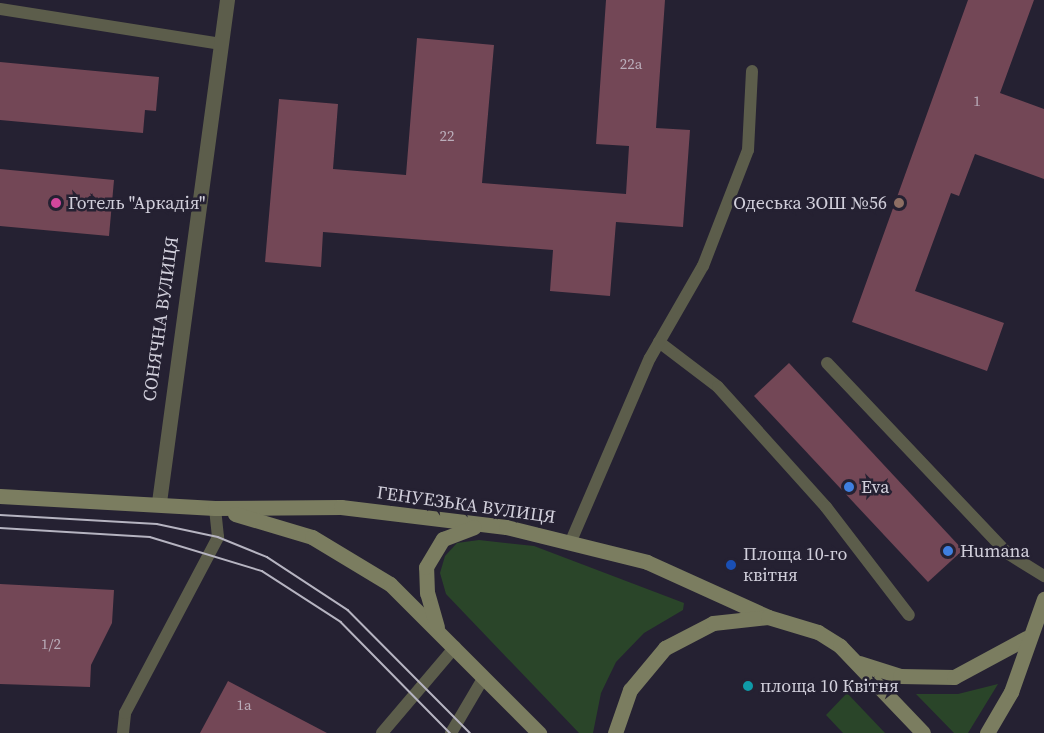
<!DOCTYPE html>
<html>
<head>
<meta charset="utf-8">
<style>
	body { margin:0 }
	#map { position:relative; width:1044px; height:733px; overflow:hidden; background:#252132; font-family:"Source Serif 4",serif }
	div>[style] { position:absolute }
	.green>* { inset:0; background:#2a4529 }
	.building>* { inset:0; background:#734756 }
	.lane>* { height:12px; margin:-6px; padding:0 6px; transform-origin:6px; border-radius:6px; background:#5c5d4b }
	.street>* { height:15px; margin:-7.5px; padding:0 7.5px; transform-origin:7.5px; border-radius:7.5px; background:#5c5d4b }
	.secondary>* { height:15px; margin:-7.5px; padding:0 7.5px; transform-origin:7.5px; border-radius:7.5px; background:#7b7d60 }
	.tram>* { height:1.5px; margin:-0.75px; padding:0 0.75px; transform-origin:0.75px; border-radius:0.75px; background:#b6b4c1 }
	.dots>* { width:16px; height:16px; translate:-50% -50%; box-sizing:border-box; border:3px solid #252132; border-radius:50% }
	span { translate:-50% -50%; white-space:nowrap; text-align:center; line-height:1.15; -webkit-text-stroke:5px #252132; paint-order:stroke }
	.number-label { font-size:15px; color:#baadba }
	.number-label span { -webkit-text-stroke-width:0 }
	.poi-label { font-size:18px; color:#d1cfdb }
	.left { translate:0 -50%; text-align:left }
	.right { translate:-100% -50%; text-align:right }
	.street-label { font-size:18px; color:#d1cfdb }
</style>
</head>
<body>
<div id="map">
	<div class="green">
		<i style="clip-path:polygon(479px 540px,534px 546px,684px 603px,683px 610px,644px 633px,616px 662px,601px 693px,593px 733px,579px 733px,446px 594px,440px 573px,445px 556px,457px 543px)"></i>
		<i style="clip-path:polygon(998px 684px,968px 733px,954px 733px,916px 694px,958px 694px)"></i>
		<i style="clip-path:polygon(847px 693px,885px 733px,843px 733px,826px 715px)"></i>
	</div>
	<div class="building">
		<i style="clip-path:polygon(606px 0,665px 0,656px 128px,690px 130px,683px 227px,616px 222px,610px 296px,550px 291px,553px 250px,323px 232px,321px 267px,265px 262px,279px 99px,338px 104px,333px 169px,406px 175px,417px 38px,494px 45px,482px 183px,626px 194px,629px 146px,596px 144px)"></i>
		<i style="clip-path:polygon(968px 0,1034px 0,1000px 93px,1044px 109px,1044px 179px,975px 154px,959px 196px,951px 193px,915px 291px,1004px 323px,987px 371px,852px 322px)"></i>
		<i style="clip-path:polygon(0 62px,159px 77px,156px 111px,145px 110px,143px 133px,0 120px)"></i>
		<i style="clip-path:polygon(0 169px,114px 180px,109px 236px,0 226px)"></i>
		<i style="clip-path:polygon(789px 363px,963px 550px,928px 582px,754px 396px)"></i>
		<i style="clip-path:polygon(0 584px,114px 590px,112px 623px,91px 665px,90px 687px,0 684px)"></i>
		<i style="clip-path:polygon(228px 681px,327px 733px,200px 733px)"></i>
	</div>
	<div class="lane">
		<i style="left:0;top:9px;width:224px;rotate:9deg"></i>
		<i style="left:659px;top:342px;width:74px;rotate:37.3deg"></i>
		<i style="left:718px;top:387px;width:161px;rotate:48deg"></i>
		<i style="left:826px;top:507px;width:136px;rotate:52.5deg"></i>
		<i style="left:827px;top:363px;width:262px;rotate:46.5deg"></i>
		<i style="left:1007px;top:553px;width:44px;rotate:31.9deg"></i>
		<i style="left:571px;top:541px;width:199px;rotate:-66.7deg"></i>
		<i style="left:650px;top:358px;width:106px;rotate:-60.1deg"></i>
		<i style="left:703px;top:266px;width:124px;rotate:-68.8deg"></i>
		<i style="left:748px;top:150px;width:79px;rotate:-87.1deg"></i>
		<i style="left:123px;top:733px;width:20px;rotate:-84deg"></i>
		<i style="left:125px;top:713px;width:199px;rotate:-62.1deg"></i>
		<i style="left:218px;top:537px;width:29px;rotate:-96deg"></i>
		<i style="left:382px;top:733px;width:113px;rotate:-49.7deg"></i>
		<i style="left:451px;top:733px;width:65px;rotate:-59.5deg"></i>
	</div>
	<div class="street">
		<i style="left:159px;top:502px;width:507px;rotate:-82.29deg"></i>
	</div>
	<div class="secondary">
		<i style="left:0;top:496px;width:215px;rotate:3.2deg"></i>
		<i style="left:215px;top:508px;width:126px;rotate:-0.5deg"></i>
		<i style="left:341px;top:507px;width:166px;rotate:6.9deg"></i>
		<i style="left:506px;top:527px;width:145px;rotate:13.9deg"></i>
		<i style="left:647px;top:562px;width:133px;rotate:24.4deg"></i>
		<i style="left:235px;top:514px;width:80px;rotate:16.6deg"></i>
		<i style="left:312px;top:537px;width:91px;rotate:31.1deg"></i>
		<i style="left:390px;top:584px;width:211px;rotate:45deg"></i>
		<i style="left:437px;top:627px;width:35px;rotate:-106deg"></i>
		<i style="left:427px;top:593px;width:26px;rotate:-92deg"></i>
		<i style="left:426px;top:567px;width:33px;rotate:-59deg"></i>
		<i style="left:443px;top:539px;width:33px;rotate:-21deg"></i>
		<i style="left:859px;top:663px;width:43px;rotate:17.6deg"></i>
		<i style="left:900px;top:676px;width:54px;rotate:1.1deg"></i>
		<i style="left:954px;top:677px;width:82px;rotate:-28.4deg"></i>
		<i style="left:615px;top:733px;width:46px;rotate:-70.8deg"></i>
		<i style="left:630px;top:690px;width:55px;rotate:-50.2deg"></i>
		<i style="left:665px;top:648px;width:54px;rotate:-27.5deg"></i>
		<i style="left:713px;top:623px;width:55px;rotate:-6.2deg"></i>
		<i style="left:768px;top:617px;width:52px;rotate:16.7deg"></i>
		<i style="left:818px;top:632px;width:26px;rotate:32deg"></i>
		<i style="left:840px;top:646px;width:120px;rotate:46.3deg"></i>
		<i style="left:987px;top:733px;width:48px;rotate:-59.7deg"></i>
		<i style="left:1011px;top:692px;width:99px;rotate:-70.5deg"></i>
	</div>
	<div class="tram">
		<i style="left:0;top:515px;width:157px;rotate:3.3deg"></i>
		<i style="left:157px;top:524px;width:62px;rotate:12deg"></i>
		<i style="left:218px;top:537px;width:53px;rotate:22.2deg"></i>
		<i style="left:267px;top:557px;width:97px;rotate:33.2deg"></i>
		<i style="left:348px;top:610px;width:173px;rotate:45.2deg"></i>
		<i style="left:0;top:528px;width:150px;rotate:3.4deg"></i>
		<i style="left:150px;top:537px;width:117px;rotate:16.9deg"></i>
		<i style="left:262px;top:571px;width:94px;rotate:32.8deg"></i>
		<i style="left:341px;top:622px;width:156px;rotate:45.5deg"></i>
	</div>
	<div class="dots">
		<i style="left:56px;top:203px;background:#d1479c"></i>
		<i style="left:899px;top:203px;background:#8d6e63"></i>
		<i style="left:849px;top:487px;background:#3f7fe0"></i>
		<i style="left:948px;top:551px;background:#3f7fe0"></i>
		<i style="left:731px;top:565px;background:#1a4fb4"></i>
		<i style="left:748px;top:686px;background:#0f9aa8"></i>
	</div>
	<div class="number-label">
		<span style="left:631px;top:64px">22а</span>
		<span style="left:977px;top:101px">1</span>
		<span style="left:447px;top:136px">22</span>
		<span style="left:51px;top:644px">1/2</span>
		<span style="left:244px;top:705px">1а</span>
	</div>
	<div class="poi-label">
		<span class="left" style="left:68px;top:203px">Готель "Аркадія"</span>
		<span class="right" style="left:887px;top:203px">Одеська ЗОШ №56</span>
		<span class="left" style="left:861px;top:487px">Eva</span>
		<span class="left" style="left:960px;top:551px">Humana</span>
		<span class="left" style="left:743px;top:565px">Площа 10-го<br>квітня</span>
		<span class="left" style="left:760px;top:686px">площа 10 Квітня</span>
	</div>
	<div class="street-label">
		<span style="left:161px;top:319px;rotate:-82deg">СОНЯЧНА ВУЛИЦЯ</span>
		<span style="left:466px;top:505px;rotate:8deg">ГЕНУЕЗЬКА ВУЛИЦЯ</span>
	</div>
</div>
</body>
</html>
